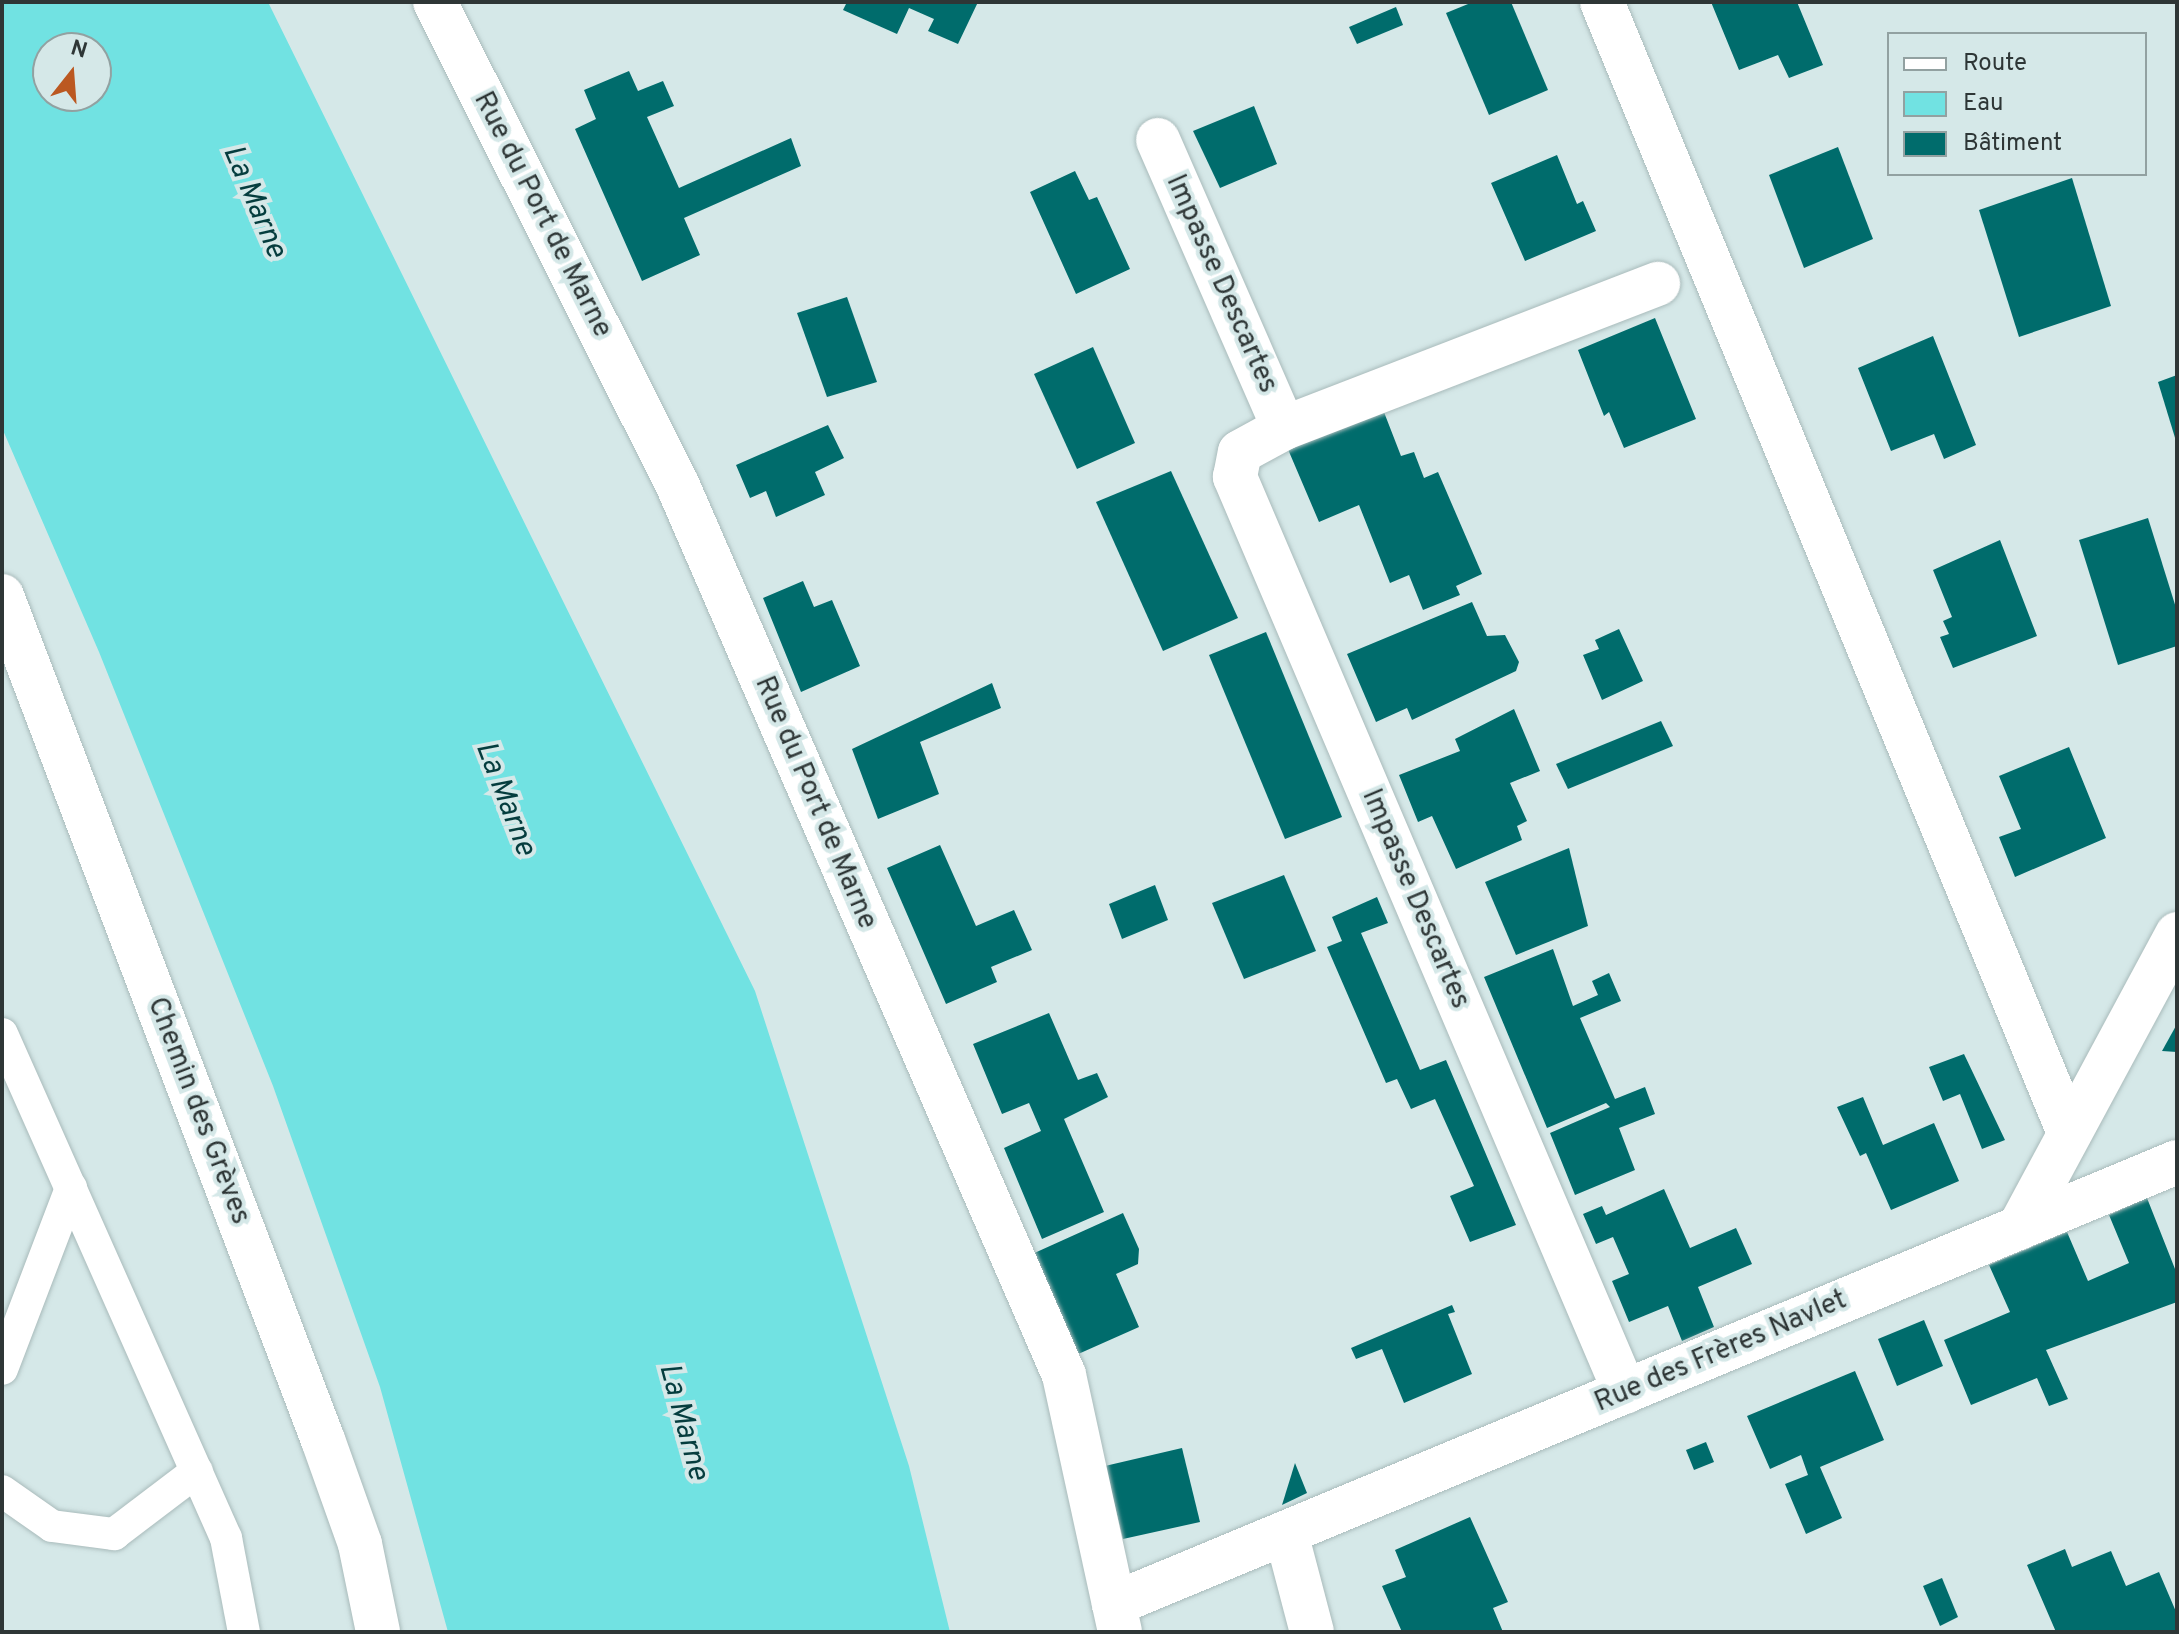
<!DOCTYPE html>
<html>
<head>
<meta charset="utf-8">
<style>
	body { margin:0 }
	#map { position:relative; width:2179px; height:1634px; overflow:hidden; background:#d5e8e8; font-family:Overpass,sans-serif }
	div>[style] { position:absolute }
	.water>* { inset:0; background:#71e2e2 }
	.building>* { inset:0; background:#006c6c }
	.roads { filter:drop-shadow(0 0 2px #a9bbbb) drop-shadow(0 0 2px #a9bbbb) }
	.lane>* { height:32px; margin:-16px; padding:0 16px; transform-origin:16px; border-radius:16px; background:#fff }
	.street>* { height:44px; margin:-22px; padding:0 22px; transform-origin:22px; border-radius:22px; background:#fff }
	span { translate:-50% -50%; white-space:nowrap; text-align:center; line-height:1.15; -webkit-text-stroke:8px #d5e8e8; paint-order:stroke }
	.street-label { font-size:28px; color:#2e3636 }
	.water-label { font-size:30px; color:#053d3e; font-style:italic }
	.frame { position:absolute; inset:0; border:4px solid #2e3636; pointer-events:none }
	.legend { position:absolute; left:1887px; top:32px; width:260px; height:144px; box-sizing:border-box; background:#d5e8e8; border:2px solid #92a1a1; margin:0; padding:10px 14px; list-style:none; font-size:24px; color:#2e3636 }
	.legend li { display:flex; align-items:center; gap:16px; height:40px }
	.legend b { width:40px; border:2px solid #92a1a1 }
	.north { position:absolute; left:32px; top:32px; width:80px; height:80px; box-sizing:border-box; background:#d5e8e8; border:2px solid #92a1a1; border-radius:50%; rotate:17deg; font-size:22px; font-weight:700; line-height:32px; text-align:center; color:#2e3636 }
	.north::after { content:''; display:block; margin:auto; width:28px; height:36px; background:#bb5821; clip-path:polygon(50% 0,100% 100%,50% 72%,0 100%) }
</style>
</head>
<body>
<div id="map">
	<div class="water">
		<i style="clip-path:polygon(evenodd,2px 2px,268px 2px,755px 991px,909px 1466px,950px 1632px,448px 1632px,380px 1387px,273px 1086px,99px 652px,2px 428px,2px 2px,48px 48px,96px 48px,96px 96px,48px 96px,48px 48px)"></i>
	</div>
	<div class="building">
		<i style="clip-path:polygon(847px 2px,978px 2px,958px 44px,928px 31px,934px 19px,909px 8px,897px 34px,843px 10px)"></i>
		<i style="clip-path:polygon(1473px 2px,1511px 2px,1548px 90px,1489px 115px,1446px 13px)"></i>
		<i style="clip-path:polygon(1711px 2px,1797px 2px,1823px 65px,1789px 78px,1778px 55px,1739px 70px)"></i>
		<i style="clip-path:polygon(1396px 7px,1403px 25px,1357px 44px,1349px 27px)"></i>
		<i style="clip-path:polygon(629px 71px,638px 91px,663px 81px,674px 106px,647px 117px,679px 188px,791px 138px,801px 166px,684px 218px,700px 255px,642px 281px,575px 129px,596px 119px,584px 90px)"></i>
		<i style="clip-path:polygon(1254px 106px,1277px 164px,1220px 188px,1193px 131px)"></i>
		<i style="clip-path:polygon(1838px 147px,1873px 239px,1804px 268px,1769px 175px)"></i>
		<i style="clip-path:polygon(1557px 155px,1577px 204px,1583px 201px,1596px 231px,1525px 261px,1491px 183px)"></i>
		<i style="clip-path:polygon(1075px 171px,1089px 200px,1097px 197px,1130px 269px,1076px 294px,1030px 192px)"></i>
		<i style="clip-path:polygon(2072px 178px,2111px 306px,2019px 337px,1979px 210px)"></i>
		<i style="clip-path:polygon(847px 297px,877px 382px,827px 397px,797px 313px)"></i>
		<i style="clip-path:polygon(1655px 318px,1696px 419px,1624px 448px,1609px 412px,1604px 416px,1578px 350px)"></i>
		<i style="clip-path:polygon(1933px 336px,1976px 445px,1944px 459px,1934px 434px,1891px 451px,1858px 368px)"></i>
		<i style="clip-path:polygon(1093px 347px,1135px 443px,1077px 469px,1034px 374px)"></i>
		<i style="clip-path:polygon(2177px 375px,2177px 440px,2176px 441px,2158px 382px)"></i>
		<i style="clip-path:polygon(1382px 407px,1401px 456px,1414px 452px,1424px 478px,1438px 472px,1482px 574px,1456px 586px,1460px 595px,1423px 610px,1409px 575px,1390px 583px,1359px 505px,1319px 522px,1287px 447px)"></i>
		<i style="clip-path:polygon(828px 425px,844px 458px,815px 472px,825px 495px,776px 517px,766px 491px,750px 498px,736px 465px)"></i>
		<i style="clip-path:polygon(1171px 471px,1238px 618px,1163px 651px,1096px 502px)"></i>
		<i style="clip-path:polygon(2148px 518px,2177px 611px,2177px 646px,2118px 665px,2079px 540px)"></i>
		<i style="clip-path:polygon(2000px 540px,2037px 636px,1953px 668px,1940px 637px,1949px 634px,1943px 621px,1952px 617px,1933px 570px)"></i>
		<i style="clip-path:polygon(803px 581px,814px 607px,832px 600px,860px 666px,801px 692px,763px 598px)"></i>
		<i style="clip-path:polygon(1472px 602px,1487px 636px,1505px 635px,1519px 662px,1516px 671px,1412px 720px,1407px 708px,1376px 722px,1347px 654px)"></i>
		<i style="clip-path:polygon(1619px 629px,1643px 681px,1602px 700px,1583px 655px,1599px 649px,1595px 640px)"></i>
		<i style="clip-path:polygon(1266px 632px,1342px 817px,1285px 839px,1209px 655px)"></i>
		<i style="clip-path:polygon(992px 683px,1001px 708px,920px 742px,939px 794px,878px 819px,852px 749px)"></i>
		<i style="clip-path:polygon(1514px 709px,1540px 771px,1510px 783px,1527px 821px,1517px 826px,1522px 840px,1456px 869px,1432px 816px,1418px 822px,1399px 775px,1460px 751px,1455px 739px)"></i>
		<i style="clip-path:polygon(1661px 721px,1673px 746px,1568px 789px,1556px 764px)"></i>
		<i style="clip-path:polygon(2069px 747px,2106px 838px,2015px 877px,1999px 837px,2021px 829px,1999px 776px)"></i>
		<i style="clip-path:polygon(940px 845px,976px 926px,1014px 910px,1032px 950px,991px 967px,997px 982px,946px 1004px,887px 868px)"></i>
		<i style="clip-path:polygon(1569px 848px,1588px 926px,1516px 955px,1485px 882px)"></i>
		<i style="clip-path:polygon(1284px 875px,1316px 951px,1244px 979px,1212px 903px)"></i>
		<i style="clip-path:polygon(1155px 885px,1168px 920px,1122px 939px,1109px 904px)"></i>
		<i style="clip-path:polygon(1377px 897px,1388px 923px,1361px 933px,1420px 1070px,1446px 1060px,1516px 1225px,1470px 1242px,1450px 1196px,1474px 1186px,1435px 1099px,1411px 1109px,1397px 1079px,1386px 1083px,1327px 947px,1342px 941px,1332px 917px)"></i>
		<i style="clip-path:polygon(1553px 949px,1573px 1006px,1598px 995px,1592px 981px,1609px 973px,1621px 1001px,1580px 1018px,1615px 1099px,1645px 1087px,1655px 1114px,1619px 1128px,1635px 1170px,1575px 1195px,1550px 1133px,1610px 1107px,1606px 1103px,1547px 1128px,1484px 977px)"></i>
		<i style="clip-path:polygon(1049px 1013px,1078px 1080px,1097px 1073px,1108px 1097px,1064px 1119px,1104px 1212px,1042px 1239px,1004px 1148px,1041px 1131px,1029px 1103px,1002px 1114px,973px 1044px)"></i>
		<i style="clip-path:polygon(2177px 1024px,2177px 1052px,2162px 1051px)"></i>
		<i style="clip-path:polygon(1964px 1054px,2005px 1140px,1982px 1149px,1960px 1094px,1943px 1101px,1929px 1067px)"></i>
		<i style="clip-path:polygon(1863px 1097px,1883px 1145px,1934px 1123px,1959px 1181px,1891px 1210px,1866px 1153px,1860px 1156px,1837px 1107px)"></i>
		<i style="clip-path:polygon(1664px 1189px,1690px 1248px,1736px 1228px,1752px 1264px,1698px 1287px,1714px 1327px,1682px 1341px,1668px 1306px,1629px 1322px,1612px 1281px,1629px 1274px,1613px 1237px,1596px 1244px,1583px 1214px,1602px 1206px,1606px 1215px)"></i>
		<i style="clip-path:polygon(2147px 1198px,2177px 1274px,2177px 1302px,2046px 1350px,2068px 1399px,2049px 1406px,2037px 1378px,1971px 1405px,1944px 1340px,2010px 1312px,1989px 1265px,2067px 1232px,2088px 1281px,2129px 1263px,2109px 1215px)"></i>
		<i style="clip-path:polygon(1123px 1213px,1139px 1249px,1138px 1264px,1116px 1274px,1139px 1327px,1076px 1355px,1030px 1255px)"></i>
		<i style="clip-path:polygon(1452px 1305px,1455px 1312px,1448px 1314px,1472px 1374px,1404px 1403px,1382px 1349px,1356px 1359px,1351px 1348px)"></i>
		<i style="clip-path:polygon(1924px 1320px,1943px 1366px,1897px 1386px,1878px 1339px)"></i>
		<i style="clip-path:polygon(1855px 1371px,1884px 1440px,1820px 1467px,1842px 1518px,1806px 1534px,1785px 1484px,1808px 1475px,1801px 1455px,1770px 1469px,1747px 1416px)"></i>
		<i style="clip-path:polygon(1706px 1442px,1714px 1462px,1694px 1470px,1686px 1450px)"></i>
		<i style="clip-path:polygon(1182px 1448px,1200px 1522px,1123px 1539px,1105px 1466px)"></i>
		<i style="clip-path:polygon(1295px 1463px,1307px 1493px,1282px 1505px)"></i>
		<i style="clip-path:polygon(1470px 1517px,1508px 1602px,1493px 1608px,1503px 1632px,1402px 1632px,1382px 1586px,1406px 1577px,1395px 1550px)"></i>
		<i style="clip-path:polygon(2065px 1549px,2072px 1567px,2111px 1551px,2126px 1586px,2159px 1572px,2177px 1614px,2177px 1632px,2056px 1632px,2027px 1565px)"></i>
		<i style="clip-path:polygon(1942px 1578px,1958px 1617px,1940px 1626px,1923px 1586px)"></i>
	</div>
	<div class="roads">
		<div class="lane">
			<i style="left:2px;top:1034px;width:552px;rotate:66.04deg"></i>
			<i style="left:226px;top:1538px;width:96px;rotate:79.2deg"></i>
			<i style="left:2px;top:1369px;width:194px;rotate:-69.1deg"></i>
			<i style="left:2px;top:1491px;width:61px;rotate:35deg"></i>
			<i style="left:52px;top:1526px;width:63px;rotate:7.4deg"></i>
			<i style="left:114px;top:1534px;width:104px;rotate:-37.2deg"></i>
		</div>
		<div class="street">
			<i style="left:435px;top:2px;width:542px;rotate:63.34deg"></i>
			<i style="left:678px;top:486px;width:969px;rotate:66.53deg"></i>
			<i style="left:1064px;top:1375px;width:263px;rotate:77.7deg"></i>
			<i style="left:1602px;top:2px;width:1224px;rotate:67.56deg"></i>
			<i style="left:1158px;top:140px;width:314px;rotate:66.4deg"></i>
			<i style="left:2px;top:596px;width:903px;rotate:69.18deg"></i>
			<i style="left:323px;top:1440px;width:110px;rotate:70.4deg"></i>
			<i style="left:360px;top:1544px;width:90px;rotate:78.4deg"></i>
			<i style="left:2019px;top:1228px;width:334px;rotate:-61.7deg"></i>
			<i style="left:1625px;top:1392px;width:995px;rotate:-113.09deg"></i>
			<i style="left:1235px;top:477px;width:25px;rotate:-79deg"></i>
			<i style="left:1240px;top:452px;width:50px;rotate:-28.6deg"></i>
			<i style="left:1284px;top:428px;width:401px;rotate:-21.1deg"></i>
			<i style="left:1286px;top:1533px;width:102px;rotate:75.3deg"></i>
			<i style="left:1114px;top:1604px;width:1151px;rotate:-22.58deg"></i>
		</div>
	</div>
	<div class="street-label">
		<span style="left:542px;top:215px;rotate:63deg">Rue du Port de Marne</span>
		<span style="left:1221px;top:284px;rotate:66deg">Impasse Descartes</span>
		<span style="left:815px;top:803px;rotate:67deg">Rue du Port de Marne</span>
		<span style="left:1415px;top:899px;rotate:67deg">Impasse Descartes</span>
		<span style="left:198px;top:1111px;rotate:69deg">Chemin des Grèves</span>
		<span style="left:1721px;top:1352px;rotate:-23deg">Rue des Frères Navlet</span>
	</div>
	<div class="water-label">
		<span style="left:253px;top:202px;rotate:67deg">La Marne</span>
		<span style="left:504px;top:799px;rotate:69deg">La Marne</span>
		<span style="left:682px;top:1422px;rotate:75deg">La Marne</span>
	</div>
	<div class="frame"></div>
	<ul class="legend">
	<li><b style="height:10px;background:#fff"></b>Route</li>
	<li><b style="height:22px;background:#71e2e2"></b>Eau</li>
	<li><b style="height:22px;background:#006c6c"></b>Bâtiment</li>
	</ul>
	<div class="north">N</div>
</div>
</body>
</html>
